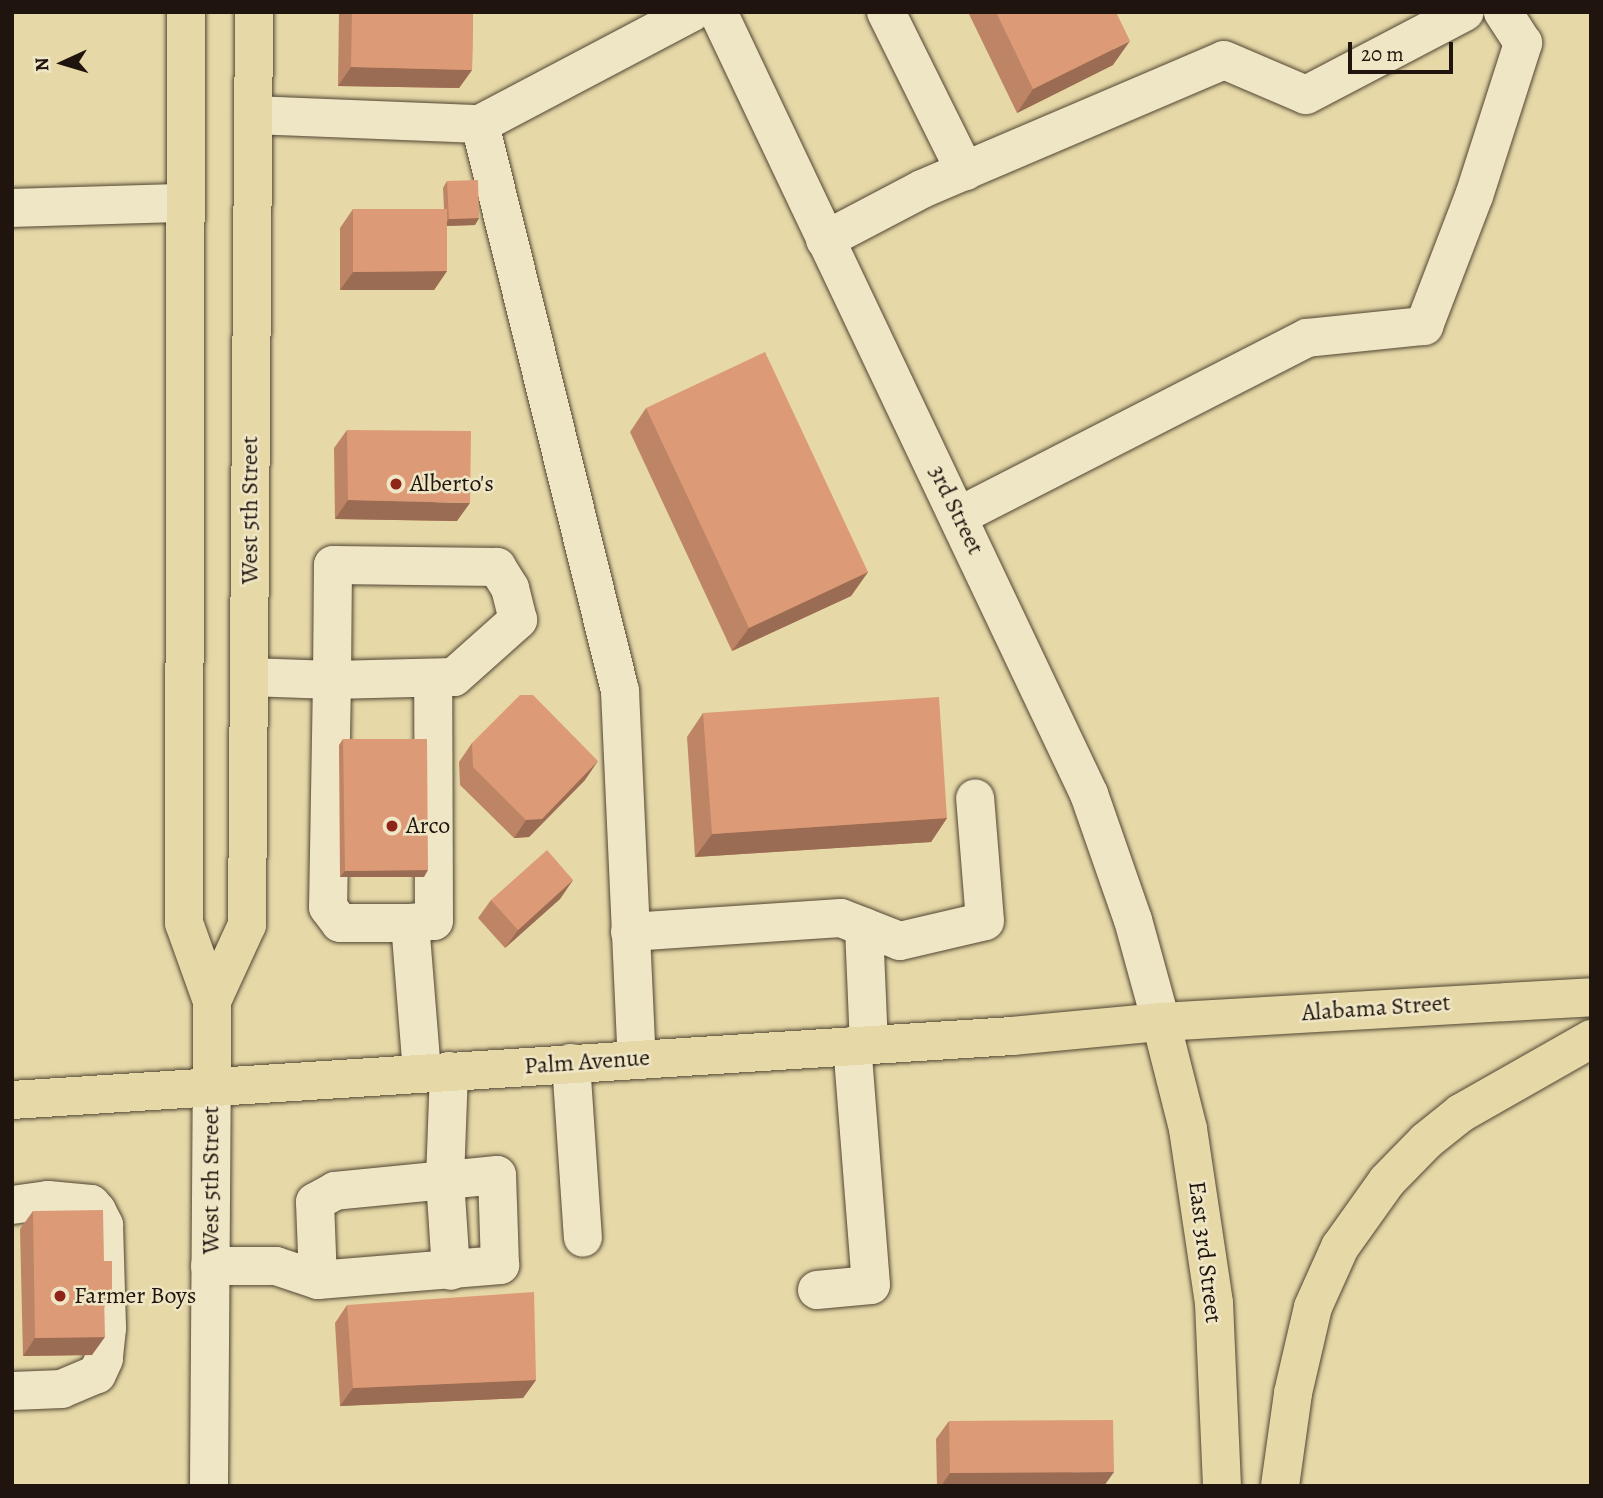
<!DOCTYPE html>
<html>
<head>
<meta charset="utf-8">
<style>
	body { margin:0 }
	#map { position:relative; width:1603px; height:1498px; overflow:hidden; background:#e6d8a7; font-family:Alegreya,serif }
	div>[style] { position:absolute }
	.roads { filter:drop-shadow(0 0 2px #514634) drop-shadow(0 0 2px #514634) }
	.minor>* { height:38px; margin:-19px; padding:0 19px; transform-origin:19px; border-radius:19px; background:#efe6c6 }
	.major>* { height:38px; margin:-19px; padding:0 19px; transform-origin:19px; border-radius:19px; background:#e6d8a7 }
	.wall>* { inset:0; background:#bd8565 }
	.shaded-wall>* { inset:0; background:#9a6c53 }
	.building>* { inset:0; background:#dc9b76 }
	.dots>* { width:19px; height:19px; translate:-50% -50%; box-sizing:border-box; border:4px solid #efe6c6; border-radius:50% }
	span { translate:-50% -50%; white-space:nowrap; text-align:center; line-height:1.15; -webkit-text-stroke:5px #efe6c6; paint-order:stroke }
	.poi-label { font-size:24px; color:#1f150e }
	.left { translate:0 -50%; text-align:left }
	.street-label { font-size:24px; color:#1f150e }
	.frame { position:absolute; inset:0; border:14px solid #1f150e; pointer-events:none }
	.north { position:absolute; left:28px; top:28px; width:70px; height:70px; -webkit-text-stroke:5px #efe6c6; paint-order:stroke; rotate:266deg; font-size:19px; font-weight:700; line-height:28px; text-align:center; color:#1f150e }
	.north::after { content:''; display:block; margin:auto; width:24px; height:32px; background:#1f150e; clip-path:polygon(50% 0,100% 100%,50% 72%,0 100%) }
	.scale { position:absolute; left:1348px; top:42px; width:105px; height:32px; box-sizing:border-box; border:4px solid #1f150e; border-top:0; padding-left:9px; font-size:21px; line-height:24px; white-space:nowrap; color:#1f150e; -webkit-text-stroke:5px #efe6c6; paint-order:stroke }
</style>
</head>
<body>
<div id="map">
	<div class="roads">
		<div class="minor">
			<i style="left:718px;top:12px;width:866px;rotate:64.62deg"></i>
			<i style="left:1089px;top:794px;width:133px;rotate:70.8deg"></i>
			<i style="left:1133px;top:920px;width:106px;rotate:74.6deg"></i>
			<i style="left:886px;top:12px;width:178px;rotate:63.6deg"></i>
			<i style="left:253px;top:115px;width:227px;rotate:2.3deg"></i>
			<i style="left:480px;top:124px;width:240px;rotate:-27.8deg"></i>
			<i style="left:480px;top:124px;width:584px;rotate:76.13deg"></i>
			<i style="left:620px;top:691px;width:368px;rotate:87.4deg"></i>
			<i style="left:12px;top:208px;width:173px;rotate:-1.7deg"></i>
			<i style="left:825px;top:240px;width:110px;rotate:-27.7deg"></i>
			<i style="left:922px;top:189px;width:328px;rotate:-23.1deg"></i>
			<i style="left:1224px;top:60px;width:89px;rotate:23.1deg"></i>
			<i style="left:1306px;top:95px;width:179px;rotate:-27.6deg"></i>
			<i style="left:959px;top:516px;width:391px;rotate:-27.1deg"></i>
			<i style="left:1307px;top:338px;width:118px;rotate:-5.9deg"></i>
			<i style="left:1424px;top:326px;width:139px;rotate:-69deg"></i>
			<i style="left:1474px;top:196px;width:161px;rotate:-72.2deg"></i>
			<i style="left:1523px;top:43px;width:37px;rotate:-123deg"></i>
			<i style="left:249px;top:677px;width:83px;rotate:2.1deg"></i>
			<i style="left:332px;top:680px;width:122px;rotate:-1.4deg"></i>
			<i style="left:454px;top:677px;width:86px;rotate:-41.7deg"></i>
			<i style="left:518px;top:620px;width:33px;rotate:-104deg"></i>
			<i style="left:510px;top:588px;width:25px;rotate:-122deg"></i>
			<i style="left:497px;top:567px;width:164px;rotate:-179.3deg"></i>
			<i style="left:333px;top:565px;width:115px;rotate:90.5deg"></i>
			<i style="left:332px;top:680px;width:227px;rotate:91deg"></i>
			<i style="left:328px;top:907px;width:20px;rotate:53deg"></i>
			<i style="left:340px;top:923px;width:70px"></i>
			<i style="left:410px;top:923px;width:150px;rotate:85.4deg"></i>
			<i style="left:410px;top:923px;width:24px;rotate:-5deg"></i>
			<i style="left:434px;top:921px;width:243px;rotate:-90.2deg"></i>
			<i style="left:864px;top:927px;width:117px;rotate:87.6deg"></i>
			<i style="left:630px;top:932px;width:211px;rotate:-3.8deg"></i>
			<i style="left:841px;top:918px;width:63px;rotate:21.3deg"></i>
			<i style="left:900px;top:941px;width:87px;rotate:-13.2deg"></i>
			<i style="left:985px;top:921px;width:123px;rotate:-94.6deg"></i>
			<i style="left:571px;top:1063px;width:175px;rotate:86.1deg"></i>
			<i style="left:449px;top:1071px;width:109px;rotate:92.1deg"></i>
			<i style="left:445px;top:1180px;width:91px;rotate:86.2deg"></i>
			<i style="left:12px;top:1205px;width:36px;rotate:-8deg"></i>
			<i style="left:48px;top:1200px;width:43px;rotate:5.3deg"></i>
			<i style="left:91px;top:1204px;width:9px;rotate:49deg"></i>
			<i style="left:97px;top:1211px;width:16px;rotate:63deg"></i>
			<i style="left:104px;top:1225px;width:103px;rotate:88.3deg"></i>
			<i style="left:107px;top:1328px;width:31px;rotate:96deg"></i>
			<i style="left:104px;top:1359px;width:17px;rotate:115deg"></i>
			<i style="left:97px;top:1374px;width:38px;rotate:157deg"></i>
			<i style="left:62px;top:1389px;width:50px;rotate:177.7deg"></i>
			<i style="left:210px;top:1266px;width:66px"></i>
			<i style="left:276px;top:1266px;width:44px;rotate:18.4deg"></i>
			<i style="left:318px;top:1280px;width:183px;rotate:-4.7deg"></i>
			<i style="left:500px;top:1265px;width:90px;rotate:-91.9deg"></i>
			<i style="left:497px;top:1175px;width:163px;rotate:174.4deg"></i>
			<i style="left:335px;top:1191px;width:23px;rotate:151deg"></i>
			<i style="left:315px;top:1202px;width:78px;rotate:87.8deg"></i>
			<i style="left:817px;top:1290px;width:54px;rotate:-5.3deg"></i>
			<i style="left:871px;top:1285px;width:240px;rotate:-94.5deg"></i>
			<i style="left:209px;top:1486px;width:400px;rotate:-89.6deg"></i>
		</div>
		<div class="major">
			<i style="left:186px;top:12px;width:911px;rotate:90.13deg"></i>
			<i style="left:184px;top:923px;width:83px;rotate:70.3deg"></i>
			<i style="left:212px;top:1001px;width:85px;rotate:90deg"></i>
			<i style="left:212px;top:1001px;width:84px;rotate:-65.3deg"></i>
			<i style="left:247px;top:925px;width:913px;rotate:-89.56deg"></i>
			<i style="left:1161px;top:1022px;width:110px;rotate:75.8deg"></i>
			<i style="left:1188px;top:1129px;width:176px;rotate:81.5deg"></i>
			<i style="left:1214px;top:1303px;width:183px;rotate:87.5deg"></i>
			<i style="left:12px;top:1100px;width:1002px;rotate:-3.66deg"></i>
			<i style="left:1012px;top:1036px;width:150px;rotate:-5.4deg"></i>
			<i style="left:1161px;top:1022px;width:431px;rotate:-3.3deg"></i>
			<i style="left:1280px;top:1486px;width:94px;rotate:-82deg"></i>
			<i style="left:1293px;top:1393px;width:88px;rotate:-76.9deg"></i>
			<i style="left:1313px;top:1307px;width:66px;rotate:-65.8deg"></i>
			<i style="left:1340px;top:1247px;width:81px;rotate:-54.5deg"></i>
			<i style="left:1387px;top:1181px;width:56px;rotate:-45.7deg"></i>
			<i style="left:1426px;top:1141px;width:45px;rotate:-38.7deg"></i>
			<i style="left:1461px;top:1113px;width:150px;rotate:-29.6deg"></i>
		</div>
	</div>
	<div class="wall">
		<i style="clip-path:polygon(339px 12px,473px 12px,472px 70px,459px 88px,338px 86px)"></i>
		<i style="clip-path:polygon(968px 12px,1116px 12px,1113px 65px,1017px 113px)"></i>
		<i style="clip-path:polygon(447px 181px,479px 218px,475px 225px,447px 226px,447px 271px,434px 290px,340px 290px,340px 228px,353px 209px,444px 209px,443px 188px)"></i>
		<i style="clip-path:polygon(646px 408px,868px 572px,851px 596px,732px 651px,630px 432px)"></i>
		<i style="clip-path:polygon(347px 430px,457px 521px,335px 519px,334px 448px)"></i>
		<i style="clip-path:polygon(703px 713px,947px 818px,931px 842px,695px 857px,687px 737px)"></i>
		<i style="clip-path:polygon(343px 739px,424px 877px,340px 877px,339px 745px)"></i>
		<i style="clip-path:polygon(472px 743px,585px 780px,529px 837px,514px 838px,460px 785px,459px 762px)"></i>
		<i style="clip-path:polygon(573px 880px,560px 899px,505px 948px,478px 918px,491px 900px)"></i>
		<i style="clip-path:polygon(33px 1211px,104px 1261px,112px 1295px,104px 1307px,92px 1355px,23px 1356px,20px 1229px)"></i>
		<i style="clip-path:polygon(347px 1305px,536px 1380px,523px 1398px,340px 1406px,335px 1323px)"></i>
		<i style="clip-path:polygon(949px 1421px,1104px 1486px,937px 1486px,936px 1439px)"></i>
	</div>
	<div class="shaded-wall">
		<i style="clip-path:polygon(1130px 41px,1113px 65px,1017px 113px,1033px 89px)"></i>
		<i style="clip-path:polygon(351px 67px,472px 70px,459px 88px,338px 86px)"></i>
		<i style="clip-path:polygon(479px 218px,475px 225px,444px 226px,449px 219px)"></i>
		<i style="clip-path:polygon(447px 271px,434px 290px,340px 290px,353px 272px)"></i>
		<i style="clip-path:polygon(348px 500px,470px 503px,457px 521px,335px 519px)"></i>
		<i style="clip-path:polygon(868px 572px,851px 596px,732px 651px,749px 628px)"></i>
		<i style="clip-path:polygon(598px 761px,585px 780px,529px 837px,514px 838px,526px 820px)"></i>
		<i style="clip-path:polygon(947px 818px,931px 842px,695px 857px,712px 834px)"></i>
		<i style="clip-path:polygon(428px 870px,424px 877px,340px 877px,345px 871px)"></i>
		<i style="clip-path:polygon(573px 880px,560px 899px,505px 948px,518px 930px)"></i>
		<i style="clip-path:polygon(104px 1295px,112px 1295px,99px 1314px)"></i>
		<i style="clip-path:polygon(105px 1337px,92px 1355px,23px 1356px,35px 1338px)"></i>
		<i style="clip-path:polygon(536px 1380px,523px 1398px,340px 1406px,353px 1388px)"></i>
		<i style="clip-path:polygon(1114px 1472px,1104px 1486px,941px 1486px,950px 1473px)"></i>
	</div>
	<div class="building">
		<i style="clip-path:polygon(352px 12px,473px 12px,472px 70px,351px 67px)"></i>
		<i style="clip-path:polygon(996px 12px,1116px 12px,1130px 41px,1033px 89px)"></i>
		<i style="clip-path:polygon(478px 180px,479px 218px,449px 219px,447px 181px)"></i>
		<i style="clip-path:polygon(353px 209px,447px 209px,447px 271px,353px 272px)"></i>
		<i style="clip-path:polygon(765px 352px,868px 572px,749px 628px,646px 408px)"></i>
		<i style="clip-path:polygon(347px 430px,471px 431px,470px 503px,348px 500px)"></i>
		<i style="clip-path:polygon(520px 695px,533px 695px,598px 761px,542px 819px,526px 820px,473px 767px,472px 743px)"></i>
		<i style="clip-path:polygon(939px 697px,947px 818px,712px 834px,703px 713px)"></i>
		<i style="clip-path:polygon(343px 739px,427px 739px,428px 870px,345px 871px)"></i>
		<i style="clip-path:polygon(547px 850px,573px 880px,518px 930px,491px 900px)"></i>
		<i style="clip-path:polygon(103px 1210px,104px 1261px,112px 1261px,112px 1295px,104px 1295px,105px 1337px,35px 1338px,33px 1211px)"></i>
		<i style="clip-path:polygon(534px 1292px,536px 1380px,353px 1388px,347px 1305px)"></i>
		<i style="clip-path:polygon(1113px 1420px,1114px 1472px,950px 1473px,949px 1421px)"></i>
	</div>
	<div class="dots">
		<i style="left:396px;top:484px;background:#8f2418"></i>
		<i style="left:392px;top:826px;background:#8f2418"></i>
		<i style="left:60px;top:1296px;background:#8f2418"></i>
	</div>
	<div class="poi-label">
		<span class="left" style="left:410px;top:484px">Alberto's</span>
		<span class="left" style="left:406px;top:826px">Arco</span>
		<span class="left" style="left:74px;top:1296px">Farmer Boys</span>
	</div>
	<div class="street-label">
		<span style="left:250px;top:510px;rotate:-90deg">West 5th Street</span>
		<span style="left:956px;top:510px;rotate:64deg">3rd Street</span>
		<span style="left:1376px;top:1008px;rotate:-4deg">Alabama Street</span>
		<span style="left:587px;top:1062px;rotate:-4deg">Palm Avenue</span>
		<span style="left:211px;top:1180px;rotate:-90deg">West 5th Street</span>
		<span style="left:1205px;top:1252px;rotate:83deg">East 3rd Street</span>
	</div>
	<div class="frame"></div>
	<div class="north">N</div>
	<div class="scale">20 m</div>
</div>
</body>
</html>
